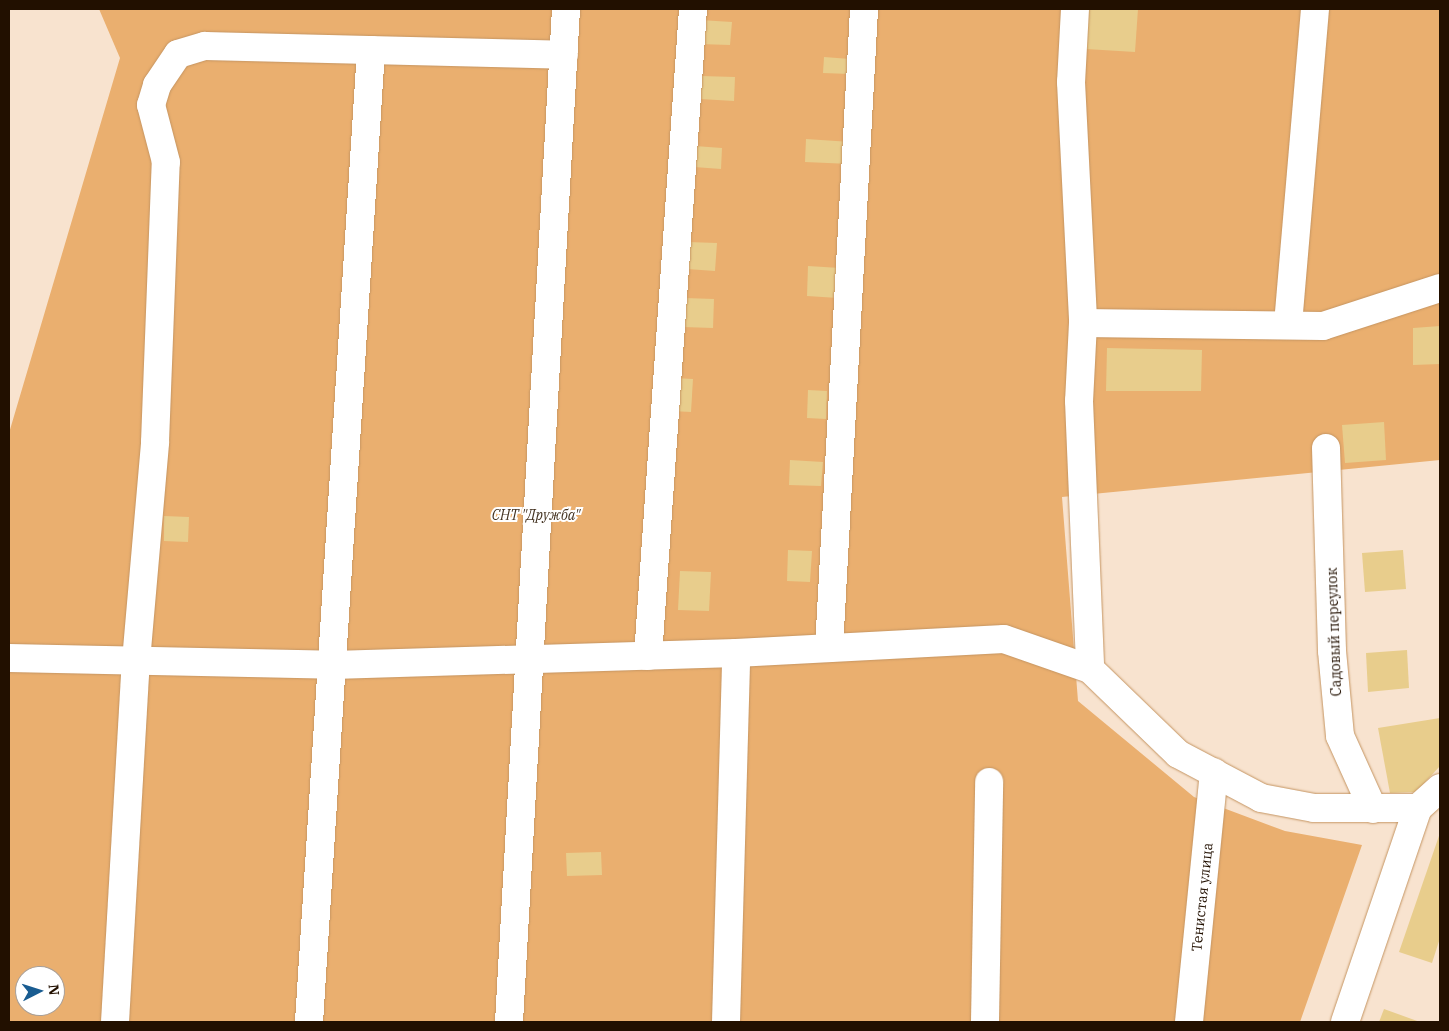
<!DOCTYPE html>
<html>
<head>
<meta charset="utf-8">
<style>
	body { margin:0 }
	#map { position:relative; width:1449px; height:1031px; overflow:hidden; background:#f8e3cf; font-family:"IBM Plex Serif",serif }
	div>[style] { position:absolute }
	.green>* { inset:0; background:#eaaf6f }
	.building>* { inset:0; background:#e8cd8c }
	.roads { filter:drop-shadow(0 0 1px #c59562) drop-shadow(0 0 1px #c59562) }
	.street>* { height:28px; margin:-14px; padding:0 14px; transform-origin:14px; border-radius:14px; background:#fff }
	span { translate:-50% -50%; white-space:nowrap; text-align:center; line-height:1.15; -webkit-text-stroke:4px #fff; paint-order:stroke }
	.park-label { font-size:14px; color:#42311f; font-style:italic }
	.street-label { font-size:14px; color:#221000 }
	.frame { position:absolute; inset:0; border:10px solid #221000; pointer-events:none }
	.north { position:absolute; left:15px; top:966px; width:50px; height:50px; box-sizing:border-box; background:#fff; border:1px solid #a79f99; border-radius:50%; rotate:85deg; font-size:14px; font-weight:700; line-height:20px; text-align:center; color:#221000 }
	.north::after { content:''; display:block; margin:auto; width:18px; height:22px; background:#195c91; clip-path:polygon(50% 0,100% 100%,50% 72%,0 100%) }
</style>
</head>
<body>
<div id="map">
	<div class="green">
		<i style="clip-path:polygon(evenodd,99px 9px,1440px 9px,1440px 460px,1062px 497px,1078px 701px,1194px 797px,1285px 831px,1362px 845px,1300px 1022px,9px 1022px,9px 433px,120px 58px,99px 9px,25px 976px,55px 976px,55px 1006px,25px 1006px,25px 976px)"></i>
	</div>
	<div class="building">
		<i style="clip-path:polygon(1089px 9px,1138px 9px,1135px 52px,1086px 49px)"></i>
		<i style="clip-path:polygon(700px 20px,732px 22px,730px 45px,699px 44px)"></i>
		<i style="clip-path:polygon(824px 57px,850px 59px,850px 74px,823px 73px)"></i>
		<i style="clip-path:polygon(701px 76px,735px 77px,734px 101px,700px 99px)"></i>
		<i style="clip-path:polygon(806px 139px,851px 142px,850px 164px,805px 162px)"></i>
		<i style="clip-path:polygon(695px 146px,722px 148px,721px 169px,694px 167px)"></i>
		<i style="clip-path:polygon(688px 242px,717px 243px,715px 271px,687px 269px)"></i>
		<i style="clip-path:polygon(808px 266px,840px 268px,838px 298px,807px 296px)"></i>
		<i style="clip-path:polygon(685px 298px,714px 299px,713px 328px,683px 327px)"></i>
		<i style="clip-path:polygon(1440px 326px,1440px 364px,1413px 365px,1413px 328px)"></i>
		<i style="clip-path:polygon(1107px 348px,1202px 350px,1201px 391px,1106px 391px)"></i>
		<i style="clip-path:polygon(674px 378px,693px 379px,691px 412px,672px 411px)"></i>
		<i style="clip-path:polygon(808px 390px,827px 391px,826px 419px,807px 418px)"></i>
		<i style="clip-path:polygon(1384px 422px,1386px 460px,1345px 463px,1342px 425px)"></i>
		<i style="clip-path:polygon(790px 460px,823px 462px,821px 486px,789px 485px)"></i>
		<i style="clip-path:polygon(164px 516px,189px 517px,188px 542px,164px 541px)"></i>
		<i style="clip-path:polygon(788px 550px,812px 551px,810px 582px,787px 581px)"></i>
		<i style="clip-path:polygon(1403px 550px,1406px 589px,1365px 592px,1362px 553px)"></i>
		<i style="clip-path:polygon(680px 571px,711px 572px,709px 611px,678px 610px)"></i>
		<i style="clip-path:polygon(1407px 650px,1409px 688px,1368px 692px,1366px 653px)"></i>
		<i style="clip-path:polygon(1440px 718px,1440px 766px,1416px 792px,1390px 793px,1378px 728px)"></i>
		<i style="clip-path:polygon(1440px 833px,1440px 938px,1432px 963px,1399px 952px)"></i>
		<i style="clip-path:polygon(601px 852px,602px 875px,567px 876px,566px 853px)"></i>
		<i style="clip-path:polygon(1384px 1009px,1420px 1022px,1379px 1022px)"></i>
	</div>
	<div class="roads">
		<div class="street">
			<i style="left:1075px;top:9px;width:73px;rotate:93.1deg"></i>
			<i style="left:1071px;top:82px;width:241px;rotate:87.1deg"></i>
			<i style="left:1083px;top:323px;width:78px;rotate:92.9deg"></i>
			<i style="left:1079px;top:401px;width:268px;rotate:87.6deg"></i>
			<i style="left:1090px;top:669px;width:122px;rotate:44deg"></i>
			<i style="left:1178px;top:754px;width:94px;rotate:27.9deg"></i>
			<i style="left:1261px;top:798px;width:54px;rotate:10.7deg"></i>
			<i style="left:1314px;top:808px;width:104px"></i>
			<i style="left:1083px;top:323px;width:240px;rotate:0.7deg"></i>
			<i style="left:1323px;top:326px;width:123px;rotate:-18deg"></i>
			<i style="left:1288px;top:324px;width:316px;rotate:-85.1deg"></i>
			<i style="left:1326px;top:448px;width:203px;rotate:88.3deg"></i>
			<i style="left:1332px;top:651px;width:85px;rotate:84.6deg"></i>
			<i style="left:1340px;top:736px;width:80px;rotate:65.7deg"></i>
			<i style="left:829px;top:648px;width:640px;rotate:-86.86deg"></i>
			<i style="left:648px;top:656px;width:649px;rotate:-86.02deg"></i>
			<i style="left:9px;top:658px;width:324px;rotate:1.2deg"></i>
			<i style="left:333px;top:665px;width:403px;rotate:-1.7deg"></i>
			<i style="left:736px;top:653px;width:268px;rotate:-3deg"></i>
			<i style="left:1004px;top:639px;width:91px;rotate:19.2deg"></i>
			<i style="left:115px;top:1022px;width:362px;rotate:-86.7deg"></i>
			<i style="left:136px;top:661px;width:220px;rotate:-85deg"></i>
			<i style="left:155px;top:442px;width:280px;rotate:-87.8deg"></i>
			<i style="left:166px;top:162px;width:59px;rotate:-104.7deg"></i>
			<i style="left:151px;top:105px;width:21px;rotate:-73deg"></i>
			<i style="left:157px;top:85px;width:37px;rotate:-56deg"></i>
			<i style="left:178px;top:54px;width:28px;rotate:-17deg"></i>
			<i style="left:205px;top:46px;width:359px;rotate:1.4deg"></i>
			<i style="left:309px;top:1022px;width:974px;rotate:-86.35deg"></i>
			<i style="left:509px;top:1022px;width:1015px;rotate:-86.78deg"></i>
			<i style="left:726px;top:1022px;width:369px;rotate:-88.4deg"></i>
			<i style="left:985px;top:1022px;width:240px;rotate:-89deg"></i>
			<i style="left:1189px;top:1022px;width:251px;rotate:-84.3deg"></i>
			<i style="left:1345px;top:1022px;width:226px;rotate:-71.2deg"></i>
			<i style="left:1418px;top:808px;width:30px;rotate:-42deg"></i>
		</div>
	</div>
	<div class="park-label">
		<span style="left:536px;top:515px">СНТ "Дружба"</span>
	</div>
	<div class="street-label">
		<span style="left:1334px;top:632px;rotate:-92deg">Садовый переулок</span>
		<span style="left:1202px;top:897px;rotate:-84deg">Тенистая улица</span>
	</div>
	<div class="frame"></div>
	<div class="north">N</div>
</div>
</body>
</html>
